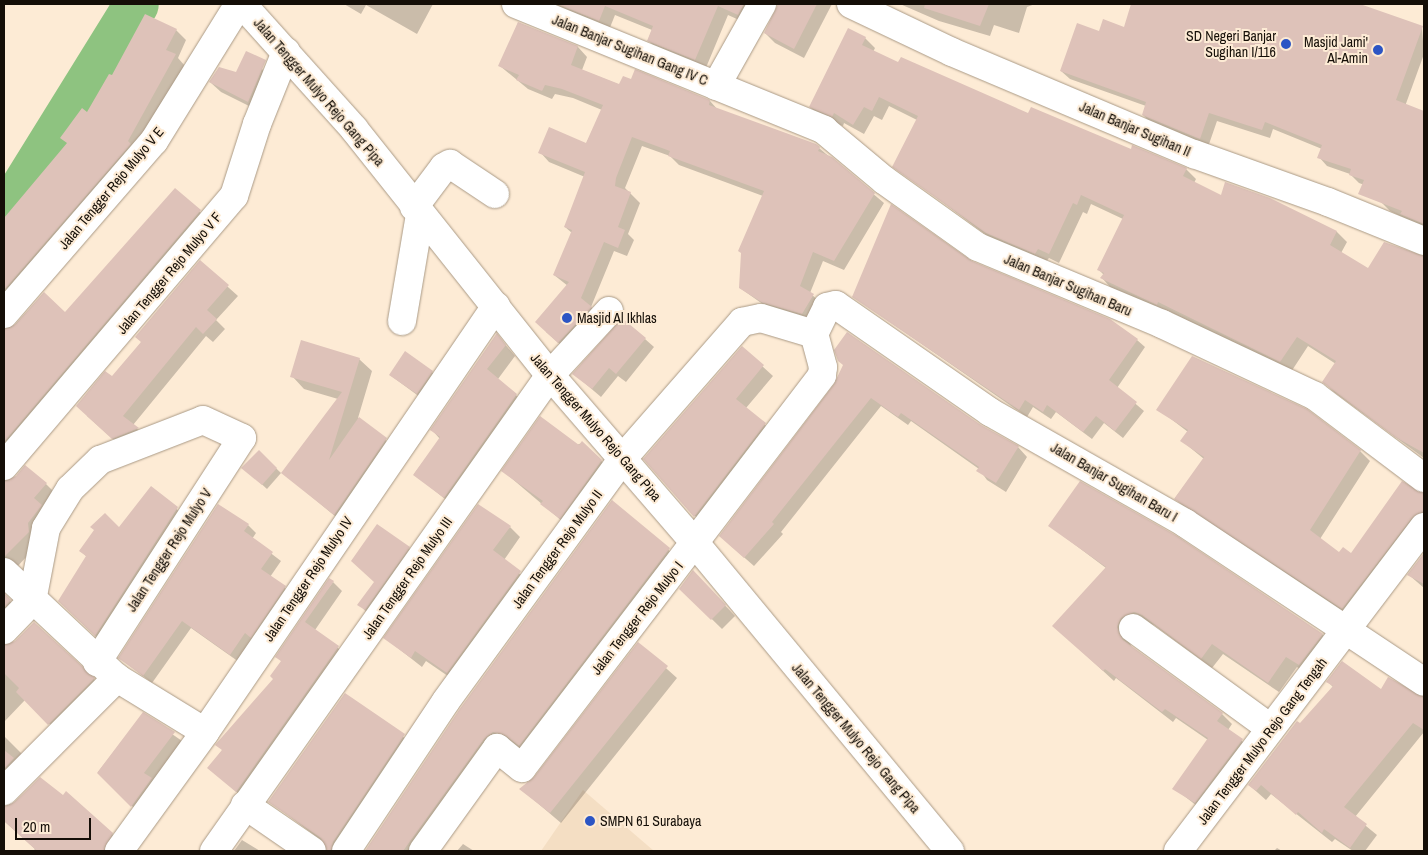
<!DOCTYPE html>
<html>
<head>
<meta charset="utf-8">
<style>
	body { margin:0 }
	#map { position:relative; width:1428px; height:855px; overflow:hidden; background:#fdebd5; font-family:"Archivo Narrow",sans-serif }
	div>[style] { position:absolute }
	.built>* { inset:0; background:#f4dec3 }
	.shadow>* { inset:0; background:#0003 }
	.river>* { height:45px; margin:-22.5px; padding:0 22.5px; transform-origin:22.5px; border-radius:22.5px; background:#8ec380 }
	.building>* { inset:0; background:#dec2b9 }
	.roads { filter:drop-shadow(0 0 1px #aa9a86) drop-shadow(0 0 1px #aa9a86) }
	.minor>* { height:28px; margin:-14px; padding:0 14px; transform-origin:14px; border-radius:14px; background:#fff }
	.dots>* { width:14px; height:14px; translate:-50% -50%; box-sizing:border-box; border:2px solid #fdebd5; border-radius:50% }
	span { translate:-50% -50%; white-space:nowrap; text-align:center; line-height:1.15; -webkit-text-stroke:4px #fdebd5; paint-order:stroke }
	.poi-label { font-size:14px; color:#140e07 }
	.right { translate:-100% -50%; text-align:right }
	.left { translate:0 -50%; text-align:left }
	.street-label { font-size:14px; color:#140e07 }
	.frame { position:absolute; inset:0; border:5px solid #140e07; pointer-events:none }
	.scale { position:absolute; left:15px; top:818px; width:76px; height:22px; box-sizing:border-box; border:2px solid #140e07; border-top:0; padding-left:6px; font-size:15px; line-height:18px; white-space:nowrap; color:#140e07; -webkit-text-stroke:4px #fdebd5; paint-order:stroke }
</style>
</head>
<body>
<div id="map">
	<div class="built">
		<i style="clip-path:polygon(583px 790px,654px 851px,541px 851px)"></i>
	</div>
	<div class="shadow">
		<i style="clip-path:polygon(344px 4px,433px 4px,417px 34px,366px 5px,361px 14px)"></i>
		<i style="clip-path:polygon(544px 4px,762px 4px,748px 24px,728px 15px,705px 70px,658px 50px,648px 40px,652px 30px,615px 15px,609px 30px)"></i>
		<i style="clip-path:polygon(779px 4px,832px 4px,804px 58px,775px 43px,765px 33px)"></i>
		<i style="clip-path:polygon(900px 4px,1035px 4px,1027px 7px,1019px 33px,994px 25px,990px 36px,939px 21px)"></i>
		<i style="clip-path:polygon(1132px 4px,1356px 4px,1422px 28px,1424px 54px,1375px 189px,1359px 183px,1350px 174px,1327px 166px,1319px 157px,1322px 149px,1273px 129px,1270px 138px,1217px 121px,1208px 147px,1151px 123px,1143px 115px,1146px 106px,1070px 79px,1061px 71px,1099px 33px,1125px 28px)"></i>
		<i style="clip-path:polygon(518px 23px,578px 47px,587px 57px,582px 70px,620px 85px,710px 101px,718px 110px,819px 148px,884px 203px,844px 270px,823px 261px,810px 293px,823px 305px,812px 323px,774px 312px,740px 288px,763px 196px,679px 165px,670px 156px,642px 146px,625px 188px,640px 203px,628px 234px,634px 240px,627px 256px,614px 251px,591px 307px,600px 317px,569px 352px,546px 332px,568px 286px,554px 275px,572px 233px,565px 227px,585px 177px,549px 162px,540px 152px,586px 144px,602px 110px,573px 98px,555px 94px,552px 99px,528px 89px,500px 66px)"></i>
		<i style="clip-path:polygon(176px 30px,186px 40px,178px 58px,185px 66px,138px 152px,4px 315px,4px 219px,68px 144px,62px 138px,88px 114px,113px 77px)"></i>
		<i style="clip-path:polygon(865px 38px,875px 48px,873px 52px,899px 64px,1029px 115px,1186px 169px,1196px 179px,1194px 183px,1222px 197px,1269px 199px,1337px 232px,1347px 242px,1341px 253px,1369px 270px,1424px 256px,1424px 458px,1334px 392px,1324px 382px,1336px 364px,1308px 346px,1291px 372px,1168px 311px,1167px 314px,1111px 288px,1102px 278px,1104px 275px,1099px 270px,1123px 219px,1091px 204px,1087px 214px,1083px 212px,1059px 263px,1049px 258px,1045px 263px,997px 243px,894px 166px,917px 120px,889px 106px,882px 120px,874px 116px,864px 134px,844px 123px,843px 126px,820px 117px,810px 107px)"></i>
		<i style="clip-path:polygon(262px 69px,272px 80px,259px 111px,221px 92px,210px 82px)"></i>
		<i style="clip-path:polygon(1424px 121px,1424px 228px,1390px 211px,1381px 202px)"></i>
		<i style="clip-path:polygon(175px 190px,211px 222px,4px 465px,4px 329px,10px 330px,44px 293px,65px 313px)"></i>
		<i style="clip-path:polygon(200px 262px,238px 296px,216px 320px,225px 329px,213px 342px,206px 336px,133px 425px,147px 438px,123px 448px,87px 416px)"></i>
		<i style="clip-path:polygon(854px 297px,1137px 340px,1145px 347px,1117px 388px,1144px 411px,1123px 438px,1104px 423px,1092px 439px,1056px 412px,1051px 419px,1033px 407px,1027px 417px)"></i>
		<i style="clip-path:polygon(497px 335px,515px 356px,498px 379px,527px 405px,455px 507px,414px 474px,440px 439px,432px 430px)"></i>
		<i style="clip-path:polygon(645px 339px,654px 347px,626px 382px,618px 376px,601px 397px,574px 374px)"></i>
		<i style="clip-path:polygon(742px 348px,773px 376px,746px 408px,775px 434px,704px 526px,645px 459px)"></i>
		<i style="clip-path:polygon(359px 359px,372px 371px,358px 418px,399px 451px,347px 526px,283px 473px,338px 399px,304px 389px,292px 376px)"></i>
		<i style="clip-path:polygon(844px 365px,980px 426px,1018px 447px,1027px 457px,1006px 492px,987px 480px,979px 469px,911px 421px,908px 425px,881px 406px,781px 532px,783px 534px,754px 566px,730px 545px,836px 385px)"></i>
		<i style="clip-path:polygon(432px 372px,442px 382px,428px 403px,390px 375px)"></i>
		<i style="clip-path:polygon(1158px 409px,1360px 451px,1370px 461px,1320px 539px,1339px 554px,1352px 555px,1415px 492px,1424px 493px,1424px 526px,1353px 618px,1185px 508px,1175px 498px,1204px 459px,1182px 441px,1188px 432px)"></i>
		<i style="clip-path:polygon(582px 443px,611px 470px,569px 527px,503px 471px)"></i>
		<i style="clip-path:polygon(259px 452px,281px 473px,267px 489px,248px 472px)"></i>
		<i style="clip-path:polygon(4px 481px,46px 484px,56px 494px,39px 543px,17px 567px,4px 571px)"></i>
		<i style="clip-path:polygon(151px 488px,186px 517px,104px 644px,68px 610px,87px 557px,80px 550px,120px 529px)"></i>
		<i style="clip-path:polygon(612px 502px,679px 559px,530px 755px,511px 742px,421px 851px,366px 851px,460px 711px)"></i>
		<i style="clip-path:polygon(248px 525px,256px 533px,252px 539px,281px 561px,270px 577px,294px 595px,239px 662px,191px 628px,152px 683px,120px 658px)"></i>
		<i style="clip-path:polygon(1153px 525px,1323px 635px,1333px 645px,1310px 675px,1297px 667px,1279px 692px,1223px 654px,1212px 668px,1154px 625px,1146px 623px,1128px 638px,1132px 648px,1222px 714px,1232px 724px,1228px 730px,1253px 750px,1206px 813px,1174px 788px,1208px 740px,1176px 718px,1173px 722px,1116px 678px,1114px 681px,1065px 636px,1106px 568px,1050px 526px)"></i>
		<i style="clip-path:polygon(510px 527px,520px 537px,504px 560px,530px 583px,458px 683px,426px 661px,422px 667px,385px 638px)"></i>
		<i style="clip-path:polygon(409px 548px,419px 558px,369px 615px,359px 604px)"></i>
		<i style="clip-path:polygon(1424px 555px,1424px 588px,1409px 575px)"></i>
		<i style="clip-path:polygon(333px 582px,342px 591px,315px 630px,348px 656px,246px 800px,209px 768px,275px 679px,282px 662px,277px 656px)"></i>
		<i style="clip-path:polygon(703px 582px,735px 616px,722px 629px,680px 588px)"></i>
		<i style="clip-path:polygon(4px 595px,10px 601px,21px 611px,4px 615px)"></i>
		<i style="clip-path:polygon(638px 643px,677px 678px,561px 823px,521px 789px,535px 778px)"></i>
		<i style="clip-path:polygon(4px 646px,94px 679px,103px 689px,59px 733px,25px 700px,4px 722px)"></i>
		<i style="clip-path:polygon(1328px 682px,1424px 698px,1424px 732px,1355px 817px,1377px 835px,1365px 851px,1353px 851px,1335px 839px,1332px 842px,1271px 794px,1266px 800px,1249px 785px,1333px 687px)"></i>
		<i style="clip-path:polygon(345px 694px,414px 745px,343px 851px,330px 851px,325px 843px,270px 802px)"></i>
		<i style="clip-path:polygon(143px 714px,185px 743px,142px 816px,98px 772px)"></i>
		<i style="clip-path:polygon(4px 736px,30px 762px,4px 788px)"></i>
		<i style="clip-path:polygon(40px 779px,112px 834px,122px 843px,118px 851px,33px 851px,35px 849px,4px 821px,4px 806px,9px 807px)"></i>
		<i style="clip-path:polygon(242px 840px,260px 851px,234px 851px)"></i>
		<i style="clip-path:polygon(463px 844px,474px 851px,457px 851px)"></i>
		<i style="clip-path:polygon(1277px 848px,1282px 851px,1274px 851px)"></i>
	</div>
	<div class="river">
		<i style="left:4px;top:210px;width:16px;rotate:-45deg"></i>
		<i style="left:15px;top:199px;width:229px;rotate:-58.2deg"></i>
	</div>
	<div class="building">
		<i style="clip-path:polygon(557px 4px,744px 4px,738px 15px,718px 6px,695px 60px,647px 41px,653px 26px,605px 6px,599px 21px)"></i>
		<i style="clip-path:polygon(778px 4px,817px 4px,794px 49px,764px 33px)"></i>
		<i style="clip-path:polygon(925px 4px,989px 4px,980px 26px,924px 8px)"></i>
		<i style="clip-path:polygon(1131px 4px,1360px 4px,1423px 26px,1396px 100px,1424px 111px,1424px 224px,1400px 214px,1402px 211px,1358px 194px,1364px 180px,1349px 175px,1351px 169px,1317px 158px,1322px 145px,1265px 122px,1262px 130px,1209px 113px,1200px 139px,1142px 115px,1146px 102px,1060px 71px,1077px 23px,1099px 31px,1103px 19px,1124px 27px)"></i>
		<i style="clip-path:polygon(145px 14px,177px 29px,166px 50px,176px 54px,128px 141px,131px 144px,4px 290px,4px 218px,67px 143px,60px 138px,82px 108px,87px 112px,109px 74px,112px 75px)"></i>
		<i style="clip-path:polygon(518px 22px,578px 46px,571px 65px,619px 84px,623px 76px,631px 79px,635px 69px,710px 100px,709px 105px,816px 144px,820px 147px,818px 151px,832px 157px,875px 193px,834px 261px,813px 252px,800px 286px,814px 294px,802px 314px,763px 303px,739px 288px,741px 253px,738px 251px,764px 191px,668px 156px,670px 151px,632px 137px,616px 178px,615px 186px,631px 192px,618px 227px,625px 230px,618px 248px,604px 242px,581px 298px,592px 307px,558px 343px,535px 322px,569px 282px,553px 275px,572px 230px,564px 227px,585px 172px,538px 153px,549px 127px,586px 143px,603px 105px,562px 89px,545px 85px,542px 91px,516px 80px,519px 75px,498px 66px)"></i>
		<i style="clip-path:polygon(848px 28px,866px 37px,862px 45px,898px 62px,901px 57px,1028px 113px,1031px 107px,1131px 149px,1132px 145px,1187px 168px,1183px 176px,1221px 195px,1225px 182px,1270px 198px,1337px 231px,1330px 245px,1368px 268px,1384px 242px,1424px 256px,1424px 453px,1395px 437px,1322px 382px,1336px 361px,1297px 337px,1280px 362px,1158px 302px,1157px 305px,1100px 278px,1104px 273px,1097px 270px,1124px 215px,1081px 195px,1077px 205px,1073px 203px,1049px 254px,1038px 249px,1035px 254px,986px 233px,892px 167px,918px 116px,879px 97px,872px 111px,864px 107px,853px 125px,834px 113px,832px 117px,809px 107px)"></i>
		<i style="clip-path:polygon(246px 51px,266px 60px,248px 102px,209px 82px,219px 67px,236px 72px)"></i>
		<i style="clip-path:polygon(175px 188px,201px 210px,4px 442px,4px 329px,16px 324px,44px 292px,65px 312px)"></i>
		<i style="clip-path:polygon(891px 204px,972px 261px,1110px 319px,1138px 339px,1109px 380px,1137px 402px,1115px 431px,1096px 416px,1083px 432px,1047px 405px,1043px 412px,1025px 400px,1019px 410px,852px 297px)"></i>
		<i style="clip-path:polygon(200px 260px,229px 285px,207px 310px,217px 319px,203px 334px,196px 327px,123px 416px,139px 428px,112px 439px,76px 406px,105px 371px,112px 376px,141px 342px,135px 337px)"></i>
		<i style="clip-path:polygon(622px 318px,646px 338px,616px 374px,609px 368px,592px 389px,572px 374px)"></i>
		<i style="clip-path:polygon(847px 332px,981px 425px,1019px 446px,996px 483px,976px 471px,979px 467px,901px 413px,898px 417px,871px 398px,772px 522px,774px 524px,744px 558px,719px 536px,834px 384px,843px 365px,838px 361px,834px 350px)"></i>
		<i style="clip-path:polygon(497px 333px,506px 345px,487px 369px,517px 394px,444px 498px,413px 475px,440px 437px,430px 430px)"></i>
		<i style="clip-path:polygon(301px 340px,360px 358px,329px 460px,359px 417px,387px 438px,334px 515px,281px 473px,342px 392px,290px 377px)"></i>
		<i style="clip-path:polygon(742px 346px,764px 365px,736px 399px,766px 423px,694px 517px,643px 459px)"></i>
		<i style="clip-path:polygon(405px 351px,433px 371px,417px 394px,389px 375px)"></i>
		<i style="clip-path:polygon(1192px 356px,1307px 409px,1361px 450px,1310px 530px,1339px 552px,1343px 547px,1351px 553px,1402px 481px,1424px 493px,1424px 512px,1412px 518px,1342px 609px,1174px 499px,1204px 457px,1180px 441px,1188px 430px,1156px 410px)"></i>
		<i style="clip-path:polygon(540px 416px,579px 445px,582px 441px,602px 460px,560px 519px,540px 504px,543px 501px,501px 471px)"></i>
		<i style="clip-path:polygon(259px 450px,277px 468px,262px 485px,241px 468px)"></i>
		<i style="clip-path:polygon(25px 465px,47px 483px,34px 498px,42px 505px,28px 523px,29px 532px,4px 557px,4px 481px,16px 476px)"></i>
		<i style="clip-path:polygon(1080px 481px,1177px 536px,1323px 634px,1299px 665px,1286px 657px,1268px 683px,1212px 644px,1201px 659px,1142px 615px,1134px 612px,1121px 618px,1117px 627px,1123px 640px,1223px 713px,1217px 721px,1243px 739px,1195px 803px,1172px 789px,1208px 738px,1165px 709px,1162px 712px,1105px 669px,1103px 671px,1052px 626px,1106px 567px,1048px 526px)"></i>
		<i style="clip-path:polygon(151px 486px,178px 507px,95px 636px,58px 601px,86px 556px,79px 551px,94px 530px,90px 527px,105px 513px,119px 527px)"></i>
		<i style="clip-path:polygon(612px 500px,670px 548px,519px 746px,506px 736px,493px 732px,484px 739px,403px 851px,365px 851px,459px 710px)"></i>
		<i style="clip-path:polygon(218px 504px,249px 524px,244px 531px,273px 552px,261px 569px,286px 586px,251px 638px,245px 633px,230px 655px,182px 621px,143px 676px,118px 658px)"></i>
		<i style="clip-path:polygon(478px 504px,511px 526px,493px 550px,521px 571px,447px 673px,415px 651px,411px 658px,383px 638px)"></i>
		<i style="clip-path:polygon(377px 524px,410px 547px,365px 610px,357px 605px,374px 582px,351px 561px)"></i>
		<i style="clip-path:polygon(1424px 553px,1424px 584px,1407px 575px)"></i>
		<i style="clip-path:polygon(693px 570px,726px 605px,711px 620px,679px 589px)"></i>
		<i style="clip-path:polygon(329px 578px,334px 581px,305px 622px,339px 646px,236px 792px,207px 768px,222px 750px,215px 745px,273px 679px,270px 676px,281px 661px,275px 657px)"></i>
		<i style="clip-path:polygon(4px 593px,11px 600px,4px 608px)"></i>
		<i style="clip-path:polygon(34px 622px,95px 678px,48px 725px,16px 692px,19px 688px,4px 673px,4px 645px,15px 641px)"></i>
		<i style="clip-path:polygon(638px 642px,668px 666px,550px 813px,519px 789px,534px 777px)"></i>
		<i style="clip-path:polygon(1342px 661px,1381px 689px,1388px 677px,1424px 697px,1424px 730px,1413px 723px,1344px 807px,1367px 824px,1350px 848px,1324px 829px,1322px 833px,1298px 812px,1296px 815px,1261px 785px,1256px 791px,1248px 785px,1297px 721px,1300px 723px,1333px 686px,1326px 682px)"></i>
		<i style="clip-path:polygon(345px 693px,405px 734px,333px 842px,331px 851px,327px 851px,321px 838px,268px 802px)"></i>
		<i style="clip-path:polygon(143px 712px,175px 732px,144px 773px,152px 778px,131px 807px,97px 773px)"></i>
		<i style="clip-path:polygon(4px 750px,14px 758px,4px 769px)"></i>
		<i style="clip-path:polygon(40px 777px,63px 795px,66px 791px,113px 833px,104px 851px,37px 851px,4px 821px,4px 806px,15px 802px)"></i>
	</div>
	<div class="roads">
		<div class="minor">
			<i style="left:242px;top:4px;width:168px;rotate:48.1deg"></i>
			<i style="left:354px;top:129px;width:315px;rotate:51.5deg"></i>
			<i style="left:550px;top:375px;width:222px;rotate:49.2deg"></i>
			<i style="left:695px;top:543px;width:400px;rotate:50.4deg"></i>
			<i style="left:516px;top:4px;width:333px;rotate:22.2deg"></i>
			<i style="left:824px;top:130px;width:78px;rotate:39.8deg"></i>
			<i style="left:884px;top:180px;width:115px;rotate:35.5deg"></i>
			<i style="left:978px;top:247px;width:199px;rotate:22.7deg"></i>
			<i style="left:1162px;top:324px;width:169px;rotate:25.2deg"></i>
			<i style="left:1315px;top:396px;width:136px;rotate:37deg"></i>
			<i style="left:851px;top:4px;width:112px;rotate:25.4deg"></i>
			<i style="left:952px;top:52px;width:263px;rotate:22.9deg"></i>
			<i style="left:1194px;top:154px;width:142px;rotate:19.7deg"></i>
			<i style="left:1328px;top:202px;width:104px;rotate:22.1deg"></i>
			<i style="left:716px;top:86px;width:94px;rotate:-60.7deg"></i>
			<i style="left:414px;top:207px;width:50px;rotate:-53.1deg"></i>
			<i style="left:444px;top:167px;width:7px;rotate:-27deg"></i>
			<i style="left:450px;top:164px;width:54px;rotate:33.7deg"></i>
			<i style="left:4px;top:314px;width:229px;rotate:-49.1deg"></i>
			<i style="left:154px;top:141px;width:161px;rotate:-58.2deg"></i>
			<i style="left:402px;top:321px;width:108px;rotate:-80.4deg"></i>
			<i style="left:814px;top:334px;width:30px;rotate:-64deg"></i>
			<i style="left:827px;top:307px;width:9px;rotate:-13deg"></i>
			<i style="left:836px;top:305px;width:188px;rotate:34.8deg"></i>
			<i style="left:990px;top:412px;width:224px;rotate:29.6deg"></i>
			<i style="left:1185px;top:523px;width:287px;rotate:33.6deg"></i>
			<i style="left:4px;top:466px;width:355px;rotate:-49.6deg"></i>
			<i style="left:234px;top:196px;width:76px;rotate:-72.3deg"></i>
			<i style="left:257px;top:124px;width:78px;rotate:-68.1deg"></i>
			<i style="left:4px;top:572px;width:155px;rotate:43.2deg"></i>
			<i style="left:117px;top:678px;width:103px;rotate:31.5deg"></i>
			<i style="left:1133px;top:628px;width:170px;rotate:36.1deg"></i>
			<i style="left:4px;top:630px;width:40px;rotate:-46deg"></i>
			<i style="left:32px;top:601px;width:74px;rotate:-79.1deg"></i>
			<i style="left:46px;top:528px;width:46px;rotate:-58.4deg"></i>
			<i style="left:70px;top:489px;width:42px;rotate:-44deg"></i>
			<i style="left:100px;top:460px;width:110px;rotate:-21.2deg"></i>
			<i style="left:203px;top:420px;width:43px;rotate:24.8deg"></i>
			<i style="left:242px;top:438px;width:267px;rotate:122.9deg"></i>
			<i style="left:4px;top:791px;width:160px;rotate:-45deg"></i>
			<i style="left:245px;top:805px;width:81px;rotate:34.5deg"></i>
			<i style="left:119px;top:851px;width:147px;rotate:-54.1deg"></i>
			<i style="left:205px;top:732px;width:516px;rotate:-55.66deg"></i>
			<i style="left:214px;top:851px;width:583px;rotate:-54.78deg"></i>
			<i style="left:550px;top:375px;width:87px;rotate:-47.3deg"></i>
			<i style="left:346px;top:851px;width:180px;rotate:-56.3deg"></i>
			<i style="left:446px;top:701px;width:301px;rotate:-53.9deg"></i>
			<i style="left:623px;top:458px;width:181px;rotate:-48.8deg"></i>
			<i style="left:742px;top:322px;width:19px;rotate:-12deg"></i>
			<i style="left:761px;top:318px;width:55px;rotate:16.8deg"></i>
			<i style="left:423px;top:851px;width:127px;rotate:-54.3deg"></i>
			<i style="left:497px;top:748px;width:32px;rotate:39deg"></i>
			<i style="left:522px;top:768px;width:494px;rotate:-52.6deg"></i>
			<i style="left:822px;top:375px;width:8px;rotate:-83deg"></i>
			<i style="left:823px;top:367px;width:34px;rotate:-105deg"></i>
			<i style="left:1178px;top:851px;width:407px;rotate:-52.8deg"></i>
		</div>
	</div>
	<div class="dots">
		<i style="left:1286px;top:44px;background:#2c55c4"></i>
		<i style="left:1378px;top:50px;background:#2c55c4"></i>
		<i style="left:567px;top:318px;background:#2c55c4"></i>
		<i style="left:590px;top:821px;background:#2c55c4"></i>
	</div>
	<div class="poi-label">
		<span class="right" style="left:1276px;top:44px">SD Negeri Banjar<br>Sugihan I/116</span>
		<span class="right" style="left:1368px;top:50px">Masjid Jami'<br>Al-Amin</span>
		<span class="left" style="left:577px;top:318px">Masjid Al Ikhlas</span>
		<span class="left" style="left:600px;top:821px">SMPN 61 Surabaya</span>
	</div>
	<div class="street-label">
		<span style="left:630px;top:50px;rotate:22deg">Jalan Banjar Sugihan Gang IV C</span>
		<span style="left:319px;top:92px;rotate:49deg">Jalan Tengger Mulyo Rejo Gang Pipa</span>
		<span style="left:1135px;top:129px;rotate:23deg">Jalan Banjar Sugihan II</span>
		<span style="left:111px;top:188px;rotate:-50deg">Jalan Tengger Rejo Mulyo V E</span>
		<span style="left:169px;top:273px;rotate:-50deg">Jalan Tengger Rejo Mulyo V F</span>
		<span style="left:1068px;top:285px;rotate:23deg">Jalan Banjar Sugihan Baru</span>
		<span style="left:596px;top:427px;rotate:49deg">Jalan Tengger Mulyo Rejo Gang Pipa</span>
		<span style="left:1114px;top:482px;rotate:30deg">Jalan Banjar Sugihan Baru I</span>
		<span style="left:557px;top:549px;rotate:-54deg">Jalan Tengger Rejo Mulyo II</span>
		<span style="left:169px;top:550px;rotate:-57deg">Jalan Tengger Rejo Mulyo V</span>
		<span style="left:407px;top:578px;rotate:-55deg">Jalan Tengger Rejo Mulyo III</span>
		<span style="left:308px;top:579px;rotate:-56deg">Jalan Tengger Rejo Mulyo IV</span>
		<span style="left:637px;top:618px;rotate:-52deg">Jalan Tengger Rejo Mulyo I</span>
		<span style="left:856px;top:738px;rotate:50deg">Jalan Tengger Mulyo Rejo Gang Pipa</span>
		<span style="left:1262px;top:741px;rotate:-53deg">Jalan Tengger Mulyo Rejo Gang Tengah</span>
	</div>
	<div class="frame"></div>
	<div class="scale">20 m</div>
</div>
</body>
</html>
